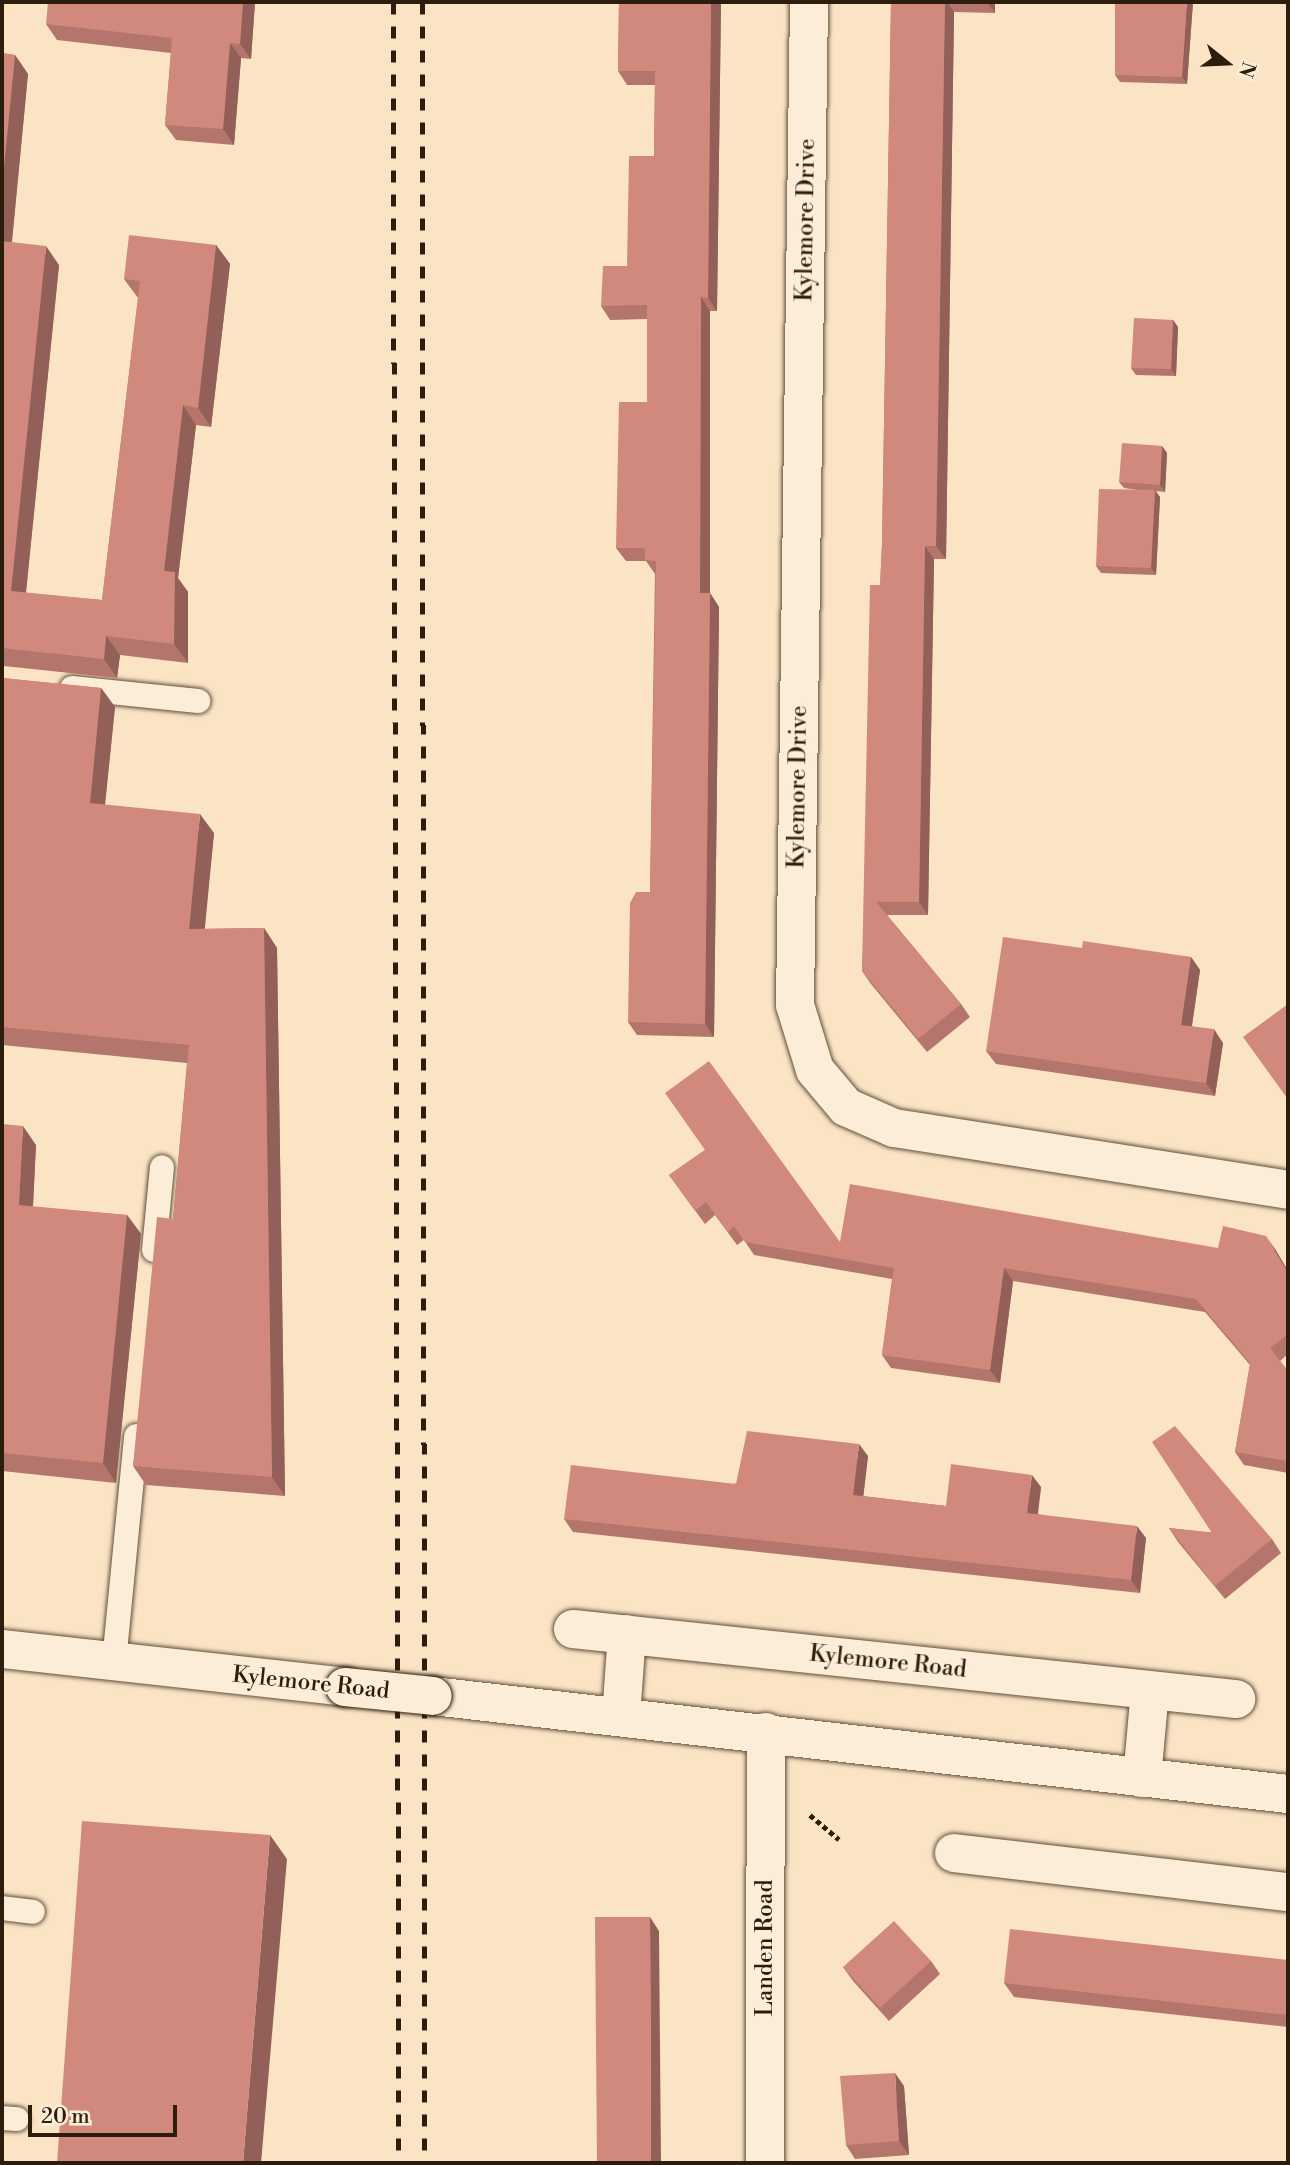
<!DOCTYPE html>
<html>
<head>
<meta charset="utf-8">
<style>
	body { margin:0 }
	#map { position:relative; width:1290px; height:2165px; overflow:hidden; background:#fbe4c4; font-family:"Libre Bodoni",serif }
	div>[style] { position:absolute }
	.path>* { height:4.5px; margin-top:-2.25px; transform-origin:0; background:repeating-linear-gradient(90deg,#2d1d0c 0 5px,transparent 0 8.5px) }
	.roads { filter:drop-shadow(0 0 2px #604f3a) drop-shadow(0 0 2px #604f3a) }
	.lane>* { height:24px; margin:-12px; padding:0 12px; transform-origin:12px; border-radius:12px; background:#fcedd9 }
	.street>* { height:38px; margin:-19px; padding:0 19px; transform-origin:19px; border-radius:19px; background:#fcedd9 }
	.secondary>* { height:38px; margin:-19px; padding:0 19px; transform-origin:19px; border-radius:19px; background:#fcedd9 }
	.rail>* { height:5px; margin-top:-2.5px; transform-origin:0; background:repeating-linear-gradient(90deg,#2d1d0c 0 12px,transparent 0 24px) }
	.bridges { filter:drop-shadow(0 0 2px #2d1d0c) drop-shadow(0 0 2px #2d1d0c) }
	.secondary-bridge>* { height:38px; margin:-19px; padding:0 19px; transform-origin:19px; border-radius:19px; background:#fcedd9 }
	.wall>* { inset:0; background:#b4766c }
	.shaded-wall>* { inset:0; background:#926058 }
	.building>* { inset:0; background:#d1897e }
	span { translate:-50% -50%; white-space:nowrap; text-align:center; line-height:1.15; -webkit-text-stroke:5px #fcedd9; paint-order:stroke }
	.street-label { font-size:23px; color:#2d1d0c }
	.frame { position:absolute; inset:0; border:4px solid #2d1d0c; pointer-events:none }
	.north { position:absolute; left:1192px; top:28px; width:70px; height:70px; -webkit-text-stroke:5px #fcedd9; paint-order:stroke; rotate:108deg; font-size:19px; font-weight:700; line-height:28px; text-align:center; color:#2d1d0c }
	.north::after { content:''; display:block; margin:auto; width:24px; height:32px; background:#2d1d0c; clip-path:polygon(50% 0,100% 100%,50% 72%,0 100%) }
	.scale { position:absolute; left:28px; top:2105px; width:149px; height:32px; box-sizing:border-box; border:4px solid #2d1d0c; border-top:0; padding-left:9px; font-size:21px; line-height:24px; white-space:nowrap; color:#2d1d0c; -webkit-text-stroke:5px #fcedd9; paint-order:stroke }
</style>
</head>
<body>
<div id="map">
	<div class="path">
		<i style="left:810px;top:1815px;width:38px;rotate:40deg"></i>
	</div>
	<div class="roads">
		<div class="lane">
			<i style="left:72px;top:688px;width:127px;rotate:5.9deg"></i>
			<i style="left:154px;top:1250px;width:83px;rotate:-84.5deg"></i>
			<i style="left:114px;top:1662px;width:227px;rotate:-84.4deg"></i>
			<i style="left:2px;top:1908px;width:31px;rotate:7deg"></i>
			<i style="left:2px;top:2118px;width:15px;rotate:4deg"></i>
		</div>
		<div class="street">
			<i style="left:809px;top:2px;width:1003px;rotate:90.8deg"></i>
			<i style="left:795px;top:1005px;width:68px;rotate:72.9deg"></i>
			<i style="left:815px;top:1070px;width:48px;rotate:50deg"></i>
			<i style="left:846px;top:1107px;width:52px;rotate:23.6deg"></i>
			<i style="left:894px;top:1128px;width:399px;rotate:8.9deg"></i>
			<i style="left:573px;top:1629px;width:667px;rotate:6.03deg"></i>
			<i style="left:621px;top:1717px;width:83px;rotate:-85.9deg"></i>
			<i style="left:1142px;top:1778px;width:88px;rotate:-84.8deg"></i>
			<i style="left:954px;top:1853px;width:336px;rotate:6.7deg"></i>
			<i style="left:765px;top:2163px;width:431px;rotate:-89.9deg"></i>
		</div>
		<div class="secondary">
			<i style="left:2px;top:1649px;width:345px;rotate:6.3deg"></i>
			<i style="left:433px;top:1696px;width:861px;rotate:6.54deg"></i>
		</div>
	</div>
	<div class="rail">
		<i style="left:393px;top:2px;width:2161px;rotate:89.84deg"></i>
		<i style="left:422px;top:2px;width:2161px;rotate:89.92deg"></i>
	</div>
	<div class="bridges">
		<div class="secondary-bridge">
			<i style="left:345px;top:1687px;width:88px;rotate:5.8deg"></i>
		</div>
	</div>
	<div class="wall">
		<i style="clip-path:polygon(255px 2px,251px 59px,241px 58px,234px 145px,176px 140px,165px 125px,171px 53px,57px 40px,46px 24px)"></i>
		<i style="clip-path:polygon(619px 2px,721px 2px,717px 311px,710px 311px,710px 593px,719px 607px,714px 1037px,637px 1035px,628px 1022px,650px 892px,655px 574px,646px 561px,626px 561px,616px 548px,647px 402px,647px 319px,610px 320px,601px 306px,627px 266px,654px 156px,655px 85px,627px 85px,618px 71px)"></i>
		<i style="clip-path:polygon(891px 2px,995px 2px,995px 13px,954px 12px,946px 559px,934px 559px,928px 915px,887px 915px,961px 1004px,970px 1017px,927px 1052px,871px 984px,862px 971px,882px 545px)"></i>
		<i style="clip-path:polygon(1193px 2px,1187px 84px,1120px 82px,1115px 75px)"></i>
		<i style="clip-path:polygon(2px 53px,15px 55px,28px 74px,12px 242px,59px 265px,26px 593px,102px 600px,138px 298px,124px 279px,216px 245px,230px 264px,211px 427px,196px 425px,178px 578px,188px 592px,188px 663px,120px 655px,117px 678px,4px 666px,2px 668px)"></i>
		<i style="clip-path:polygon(1173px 320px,1178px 327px,1176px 376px,1136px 375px,1131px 368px)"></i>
		<i style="clip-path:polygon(1162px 446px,1167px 453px,1165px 492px,1155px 491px,1160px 497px,1156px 575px,1101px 573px,1096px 566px,1138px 490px,1124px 488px,1119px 482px)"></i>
		<i style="clip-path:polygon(2px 678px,101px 688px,115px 707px,105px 805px,214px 833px,204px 929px,264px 928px,277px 948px,285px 1496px,146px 1485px,133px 1466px,173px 1219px,187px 1063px,2px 1045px)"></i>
		<i style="clip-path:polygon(1082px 948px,1191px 957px,1200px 970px,1192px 1026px,1223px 1043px,1215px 1096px,996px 1064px,986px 1051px)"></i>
		<i style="clip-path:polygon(2px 1124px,36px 1145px,33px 1207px,127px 1215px,141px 1234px,116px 1483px,2px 1471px)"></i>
		<i style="clip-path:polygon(705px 1150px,840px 1242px,1275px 1249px,1288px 1271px,1288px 1354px,1280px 1361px,1288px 1371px,1288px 1473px,1244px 1465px,1235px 1452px,1250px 1365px,1205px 1312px,1013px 1281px,1000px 1383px,891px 1368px,882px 1355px,892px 1279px,754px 1255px,744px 1240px,737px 1245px,715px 1215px,705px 1224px,669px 1175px)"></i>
		<i style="clip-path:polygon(868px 1456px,863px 1496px,946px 1506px,1041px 1487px,1038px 1514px,1146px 1538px,1140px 1593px,573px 1532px,564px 1519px)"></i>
		<i style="clip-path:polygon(1169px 1528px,1272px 1539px,1281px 1553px,1225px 1599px,1178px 1542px)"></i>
		<i style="clip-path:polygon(1288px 1960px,1288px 2027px,1014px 1997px,1004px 1983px)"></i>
		<i style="clip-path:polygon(931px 1961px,940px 1974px,889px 2021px,853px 1981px,843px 1967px)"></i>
		<i style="clip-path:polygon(904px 2086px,909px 2155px,855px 2159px,846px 2145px)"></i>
	</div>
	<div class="shaded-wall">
		<i style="clip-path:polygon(243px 2px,255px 2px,251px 59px,240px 44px)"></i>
		<i style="clip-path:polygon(711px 2px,721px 2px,717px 311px,708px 298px)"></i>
		<i style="clip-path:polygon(945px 2px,947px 2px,954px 12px,946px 559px,936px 546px)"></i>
		<i style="clip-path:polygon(987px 2px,995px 2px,995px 13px)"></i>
		<i style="clip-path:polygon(1187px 2px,1193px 2px,1187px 84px,1182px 77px)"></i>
		<i style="clip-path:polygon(230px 43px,241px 58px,234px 145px,223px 129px)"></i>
		<i style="clip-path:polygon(15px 55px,28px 74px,10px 260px,2px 248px,2px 187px)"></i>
		<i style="clip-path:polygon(216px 245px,230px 264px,211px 427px,198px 408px)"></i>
		<i style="clip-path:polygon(46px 246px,59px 265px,24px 611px,11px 591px)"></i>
		<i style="clip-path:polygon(701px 297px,710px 311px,710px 606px,700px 593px)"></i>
		<i style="clip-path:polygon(1173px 320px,1178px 327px,1176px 376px,1171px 369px)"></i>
		<i style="clip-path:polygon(183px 405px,196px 425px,178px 578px,188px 592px,188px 663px,174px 644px,164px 571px)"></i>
		<i style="clip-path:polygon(1162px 446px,1167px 453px,1165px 492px,1160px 485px)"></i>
		<i style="clip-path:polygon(1155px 490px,1160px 497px,1156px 575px,1151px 568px)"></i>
		<i style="clip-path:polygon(925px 546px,934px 559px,928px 915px,919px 902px)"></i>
		<i style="clip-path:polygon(710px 593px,719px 607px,714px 1037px,705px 1024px)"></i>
		<i style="clip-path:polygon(106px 636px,120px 655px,117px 678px,104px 659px)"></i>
		<i style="clip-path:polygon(101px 688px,115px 707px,103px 823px,90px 803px)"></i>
		<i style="clip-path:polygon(200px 814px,214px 833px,203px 948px,189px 929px)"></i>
		<i style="clip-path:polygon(264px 928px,277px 948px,285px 1496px,272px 1477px)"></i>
		<i style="clip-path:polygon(1191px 957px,1200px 970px,1190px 1038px,1181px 1025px)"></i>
		<i style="clip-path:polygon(1214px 1029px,1223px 1043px,1215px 1096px,1206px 1083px)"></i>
		<i style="clip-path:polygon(23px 1126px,36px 1145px,32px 1224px,19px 1205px)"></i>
		<i style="clip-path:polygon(127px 1215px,141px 1234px,116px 1483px,103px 1463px)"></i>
		<i style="clip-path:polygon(1266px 1236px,1275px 1249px,1288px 1271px,1288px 1273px)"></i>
		<i style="clip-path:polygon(1004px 1268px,1013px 1281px,1000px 1383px,990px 1370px)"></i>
		<i style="clip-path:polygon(859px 1444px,868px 1456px,862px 1508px,853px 1495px)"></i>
		<i style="clip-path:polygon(1032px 1475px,1041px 1487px,1036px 1526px,1027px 1513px)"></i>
		<i style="clip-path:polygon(1137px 1526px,1146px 1538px,1140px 1593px,1131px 1580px)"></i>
		<i style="clip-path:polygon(270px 1835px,287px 1859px,261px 2163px,243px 2163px)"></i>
		<i style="clip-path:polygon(650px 1917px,659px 1931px,661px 2163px,651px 2163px)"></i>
		<i style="clip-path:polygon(895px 2073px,904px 2086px,909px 2155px,899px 2141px)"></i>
	</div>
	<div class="building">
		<i style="clip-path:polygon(48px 2px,243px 2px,240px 44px,230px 43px,223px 129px,165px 125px,172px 38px,46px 24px)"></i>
		<i style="clip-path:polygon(619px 2px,711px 2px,708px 298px,701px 297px,700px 593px,710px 593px,705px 1024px,628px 1022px,630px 903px,636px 892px,650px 892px,656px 561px,645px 560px,645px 548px,616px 548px,619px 402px,647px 402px,647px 305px,601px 306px,603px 266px,627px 266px,629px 156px,654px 156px,655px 71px,618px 71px)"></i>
		<i style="clip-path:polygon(891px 2px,945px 2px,936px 546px,925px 546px,919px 902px,876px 902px,961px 1004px,918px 1039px,862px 971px,870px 585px,880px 585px,882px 545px)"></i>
		<i style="clip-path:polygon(1115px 2px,1187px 2px,1182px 77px,1115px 75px)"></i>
		<i style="clip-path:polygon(2px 53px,15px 55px,2px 187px)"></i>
		<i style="clip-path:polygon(129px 235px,216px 245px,198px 408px,183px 405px,164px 571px,175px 572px,174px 644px,106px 636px,104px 659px,2px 648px,2px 241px,46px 246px,11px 591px,102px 600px,140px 281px,124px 279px)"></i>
		<i style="clip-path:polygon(1134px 318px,1173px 320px,1171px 369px,1131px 368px)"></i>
		<i style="clip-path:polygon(1122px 443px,1162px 446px,1160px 485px,1119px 482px)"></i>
		<i style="clip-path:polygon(1099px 489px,1155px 490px,1151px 568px,1096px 566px)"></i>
		<i style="clip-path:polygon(2px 678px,101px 688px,90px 803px,200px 814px,189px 929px,264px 928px,272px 1477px,133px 1466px,157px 1217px,173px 1219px,189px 1045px,2px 1027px)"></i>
		<i style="clip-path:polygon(1003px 937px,1082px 948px,1083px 941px,1191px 957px,1181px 1025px,1214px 1029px,1206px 1083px,986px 1051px)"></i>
		<i style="clip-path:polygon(1288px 1004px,1288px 1098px,1287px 1098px,1243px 1037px)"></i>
		<i style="clip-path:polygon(709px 1061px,840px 1242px,850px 1184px,1218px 1248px,1223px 1226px,1266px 1236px,1288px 1273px,1288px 1334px,1270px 1348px,1288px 1371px,1288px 1461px,1235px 1452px,1250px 1363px,1196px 1299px,1004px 1268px,990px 1370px,882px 1355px,894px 1268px,745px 1242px,734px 1226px,728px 1232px,706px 1202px,695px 1211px,669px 1175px,705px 1150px,665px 1093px)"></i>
		<i style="clip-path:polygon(2px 1124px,23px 1126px,19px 1205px,127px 1215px,103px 1463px,2px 1453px)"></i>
		<i style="clip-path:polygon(1175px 1426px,1272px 1539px,1215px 1586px,1169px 1528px,1212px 1533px,1152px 1442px)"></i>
		<i style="clip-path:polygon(747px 1431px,859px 1444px,853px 1495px,946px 1506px,951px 1464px,1032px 1475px,1027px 1513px,1137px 1526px,1131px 1580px,564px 1519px,571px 1465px,736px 1484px)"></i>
		<i style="clip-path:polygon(82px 1821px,270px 1835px,243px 2163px,57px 2163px)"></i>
		<i style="clip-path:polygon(595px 1917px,650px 1917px,651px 2163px,597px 2163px)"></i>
		<i style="clip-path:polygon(894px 1921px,931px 1961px,880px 2008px,843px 1967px)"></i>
		<i style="clip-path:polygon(1010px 1929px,1288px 1960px,1288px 2015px,1004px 1983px)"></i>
		<i style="clip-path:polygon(895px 2073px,899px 2141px,846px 2145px,840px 2076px)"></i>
	</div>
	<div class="street-label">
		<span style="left:806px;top:220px;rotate:-89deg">Kylemore Drive</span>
		<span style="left:798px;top:787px;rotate:-89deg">Kylemore Drive</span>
		<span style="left:888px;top:1662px;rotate:6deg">Kylemore Road</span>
		<span style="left:311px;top:1683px;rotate:6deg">Kylemore Road</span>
		<span style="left:765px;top:1948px;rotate:-90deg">Landen Road</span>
	</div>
	<div class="frame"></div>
	<div class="north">N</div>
	<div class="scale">20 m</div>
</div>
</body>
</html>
